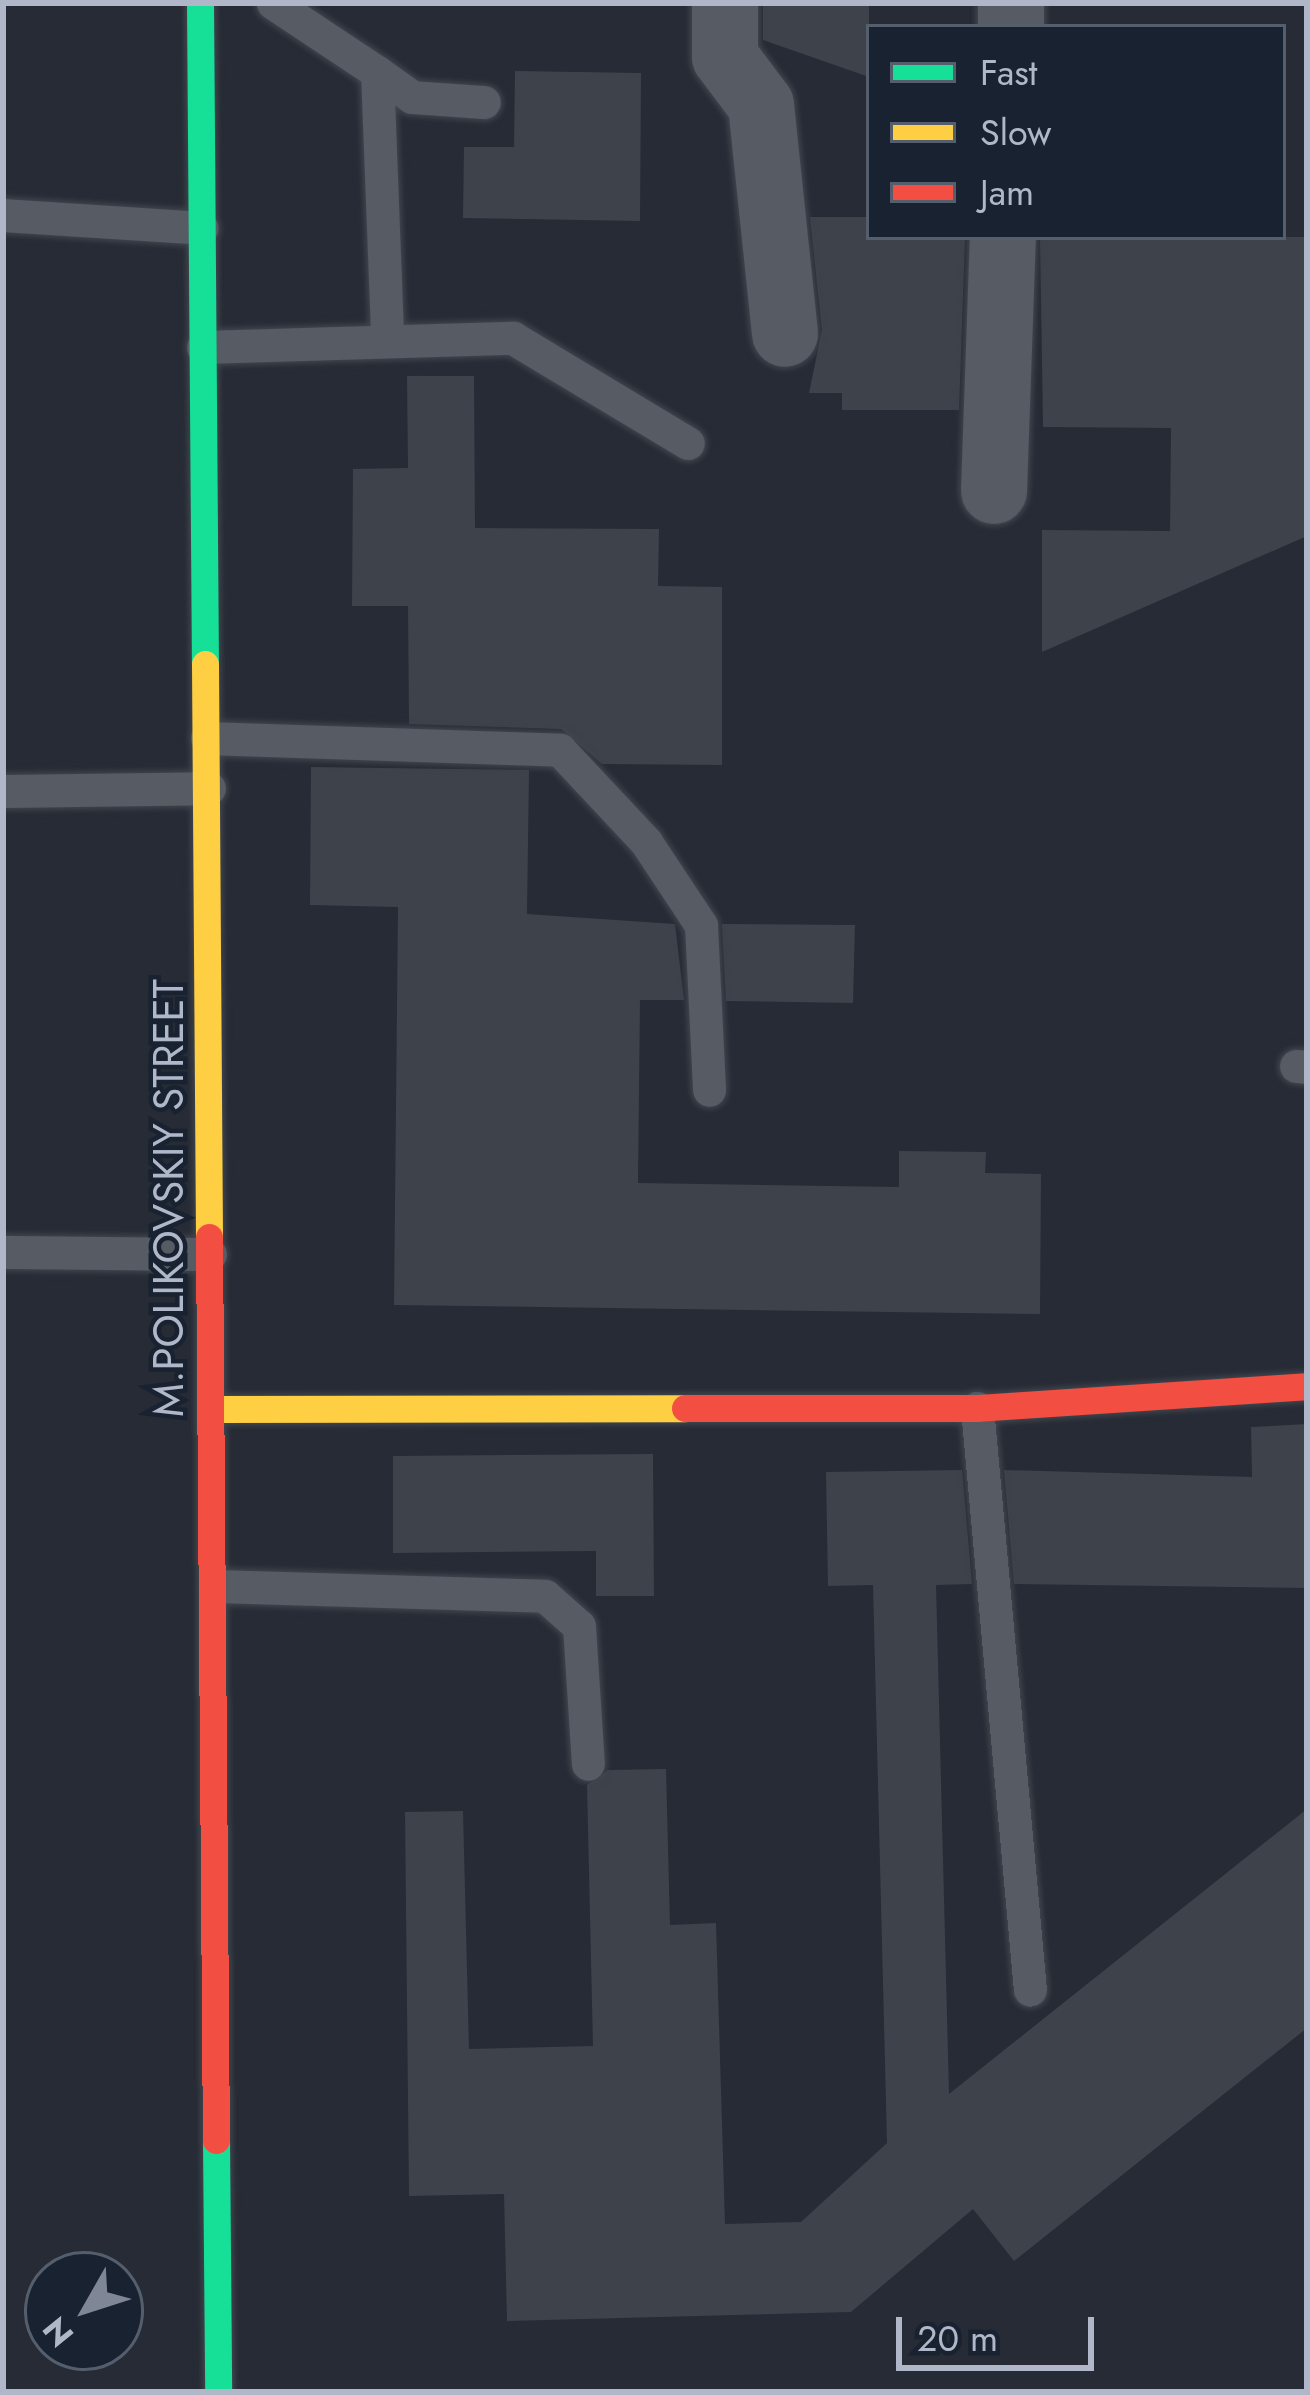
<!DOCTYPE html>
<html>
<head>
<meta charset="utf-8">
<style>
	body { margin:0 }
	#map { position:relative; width:1310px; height:2395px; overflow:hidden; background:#262b35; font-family:Jost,sans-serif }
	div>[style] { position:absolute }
	.building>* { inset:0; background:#3e424b }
	.roads { filter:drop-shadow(0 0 3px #42464e) drop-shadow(0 0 3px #42464e) }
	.lane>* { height:33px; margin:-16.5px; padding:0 16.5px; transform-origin:16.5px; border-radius:16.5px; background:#565b64 }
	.street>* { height:66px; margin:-33px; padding:0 33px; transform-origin:33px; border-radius:33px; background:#565b64 }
	.fast>* { height:27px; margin:-13.5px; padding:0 13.5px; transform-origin:13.5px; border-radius:13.5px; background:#16e098 }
	.slow>* { height:27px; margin:-13.5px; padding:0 13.5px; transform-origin:13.5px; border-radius:13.5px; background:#ffcf43 }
	.jam>* { height:27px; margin:-13.5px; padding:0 13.5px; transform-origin:13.5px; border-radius:13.5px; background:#f24e42 }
	span { translate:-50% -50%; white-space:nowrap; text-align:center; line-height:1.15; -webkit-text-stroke:9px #192230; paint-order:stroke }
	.street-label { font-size:42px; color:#afb7c8 }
	.frame { position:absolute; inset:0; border:6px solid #afb7c8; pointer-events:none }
	.legend { position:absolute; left:866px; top:24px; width:420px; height:216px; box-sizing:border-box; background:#192230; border:3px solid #555e6d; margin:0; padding:15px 21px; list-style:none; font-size:36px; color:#afb7c8 }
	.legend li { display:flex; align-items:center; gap:24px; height:60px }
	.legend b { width:60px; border:3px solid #555e6d }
	.north { position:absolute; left:24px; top:2251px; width:120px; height:120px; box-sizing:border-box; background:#192230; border:3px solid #555e6d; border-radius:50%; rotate:231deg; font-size:33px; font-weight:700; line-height:48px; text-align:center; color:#afb7c8 }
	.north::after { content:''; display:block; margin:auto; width:42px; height:54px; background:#7f8695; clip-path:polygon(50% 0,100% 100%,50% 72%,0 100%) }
	.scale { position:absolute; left:896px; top:2317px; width:198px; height:54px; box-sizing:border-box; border:6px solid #afb7c8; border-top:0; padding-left:15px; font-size:36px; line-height:42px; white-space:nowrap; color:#afb7c8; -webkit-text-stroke:9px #192230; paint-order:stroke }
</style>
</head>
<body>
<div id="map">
	<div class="building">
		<i style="clip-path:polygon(763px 3px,869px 3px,869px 77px,763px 40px)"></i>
		<i style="clip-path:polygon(515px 71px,641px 73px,640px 221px,463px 218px,464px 147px,514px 147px)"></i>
		<i style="clip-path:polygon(810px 217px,869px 217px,869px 237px,965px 237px,959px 410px,842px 410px,842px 393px,809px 393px,822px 330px)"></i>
		<i style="clip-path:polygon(1040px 237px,1307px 237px,1307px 536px,1042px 652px,1042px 530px,1170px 531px,1171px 428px,1043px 427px)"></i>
		<i style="clip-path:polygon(407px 376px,474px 376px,475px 528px,659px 529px,658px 586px,722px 587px,722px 765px,602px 764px,561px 729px,409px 724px,408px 606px,352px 606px,353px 469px,408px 468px)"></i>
		<i style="clip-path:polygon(311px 767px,529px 770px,527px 914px,675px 924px,684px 1000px,640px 1000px,638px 1183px,899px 1187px,899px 1151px,986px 1152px,985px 1173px,1041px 1174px,1040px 1314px,394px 1305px,398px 907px,310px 905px)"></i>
		<i style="clip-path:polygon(722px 924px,855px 925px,853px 1003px,726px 1001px)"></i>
		<i style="clip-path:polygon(1307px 1424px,1307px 1588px,1014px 1584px,1004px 1470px,1252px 1477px,1251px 1427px)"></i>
		<i style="clip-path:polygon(653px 1454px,654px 1596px,596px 1596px,596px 1551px,393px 1553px,393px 1456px)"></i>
		<i style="clip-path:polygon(962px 1470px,972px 1584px,936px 1585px,949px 2094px,1307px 1809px,1307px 2028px,1014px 2261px,973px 2209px,851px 2312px,507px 2321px,504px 2194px,409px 2196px,405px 1812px,463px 1811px,469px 2049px,593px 2046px,587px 1785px,608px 1770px,666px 1769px,670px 1925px,716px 1923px,725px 2224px,801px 2222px,887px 2143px,873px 1585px,828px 1586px,826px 1472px)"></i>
	</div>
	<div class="roads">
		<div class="lane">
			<i style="left:273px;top:3px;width:125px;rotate:33.6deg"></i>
			<i style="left:377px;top:72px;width:263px;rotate:87.8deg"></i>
			<i style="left:377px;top:72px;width:43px;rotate:35.5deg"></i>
			<i style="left:412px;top:97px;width:72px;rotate:4deg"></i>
			<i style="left:3px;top:215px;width:199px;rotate:3.7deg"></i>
			<i style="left:203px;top:347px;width:310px;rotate:-1.7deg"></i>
			<i style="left:513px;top:338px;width:204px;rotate:31deg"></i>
			<i style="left:207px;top:738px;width:353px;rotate:1.9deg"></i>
			<i style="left:560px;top:750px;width:126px;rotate:46.9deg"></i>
			<i style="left:646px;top:842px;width:100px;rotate:56.5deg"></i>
			<i style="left:701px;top:925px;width:165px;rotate:87.2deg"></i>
			<i style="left:3px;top:791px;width:206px;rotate:-0.8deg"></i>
			<i style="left:1296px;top:1066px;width:11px;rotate:5deg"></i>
			<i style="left:3px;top:1252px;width:207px;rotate:0.6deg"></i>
			<i style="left:977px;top:1408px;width:584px;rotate:84.8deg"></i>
			<i style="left:215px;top:1586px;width:330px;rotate:1.7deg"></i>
			<i style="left:545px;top:1596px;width:45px;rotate:41.4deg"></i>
			<i style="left:579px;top:1626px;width:138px;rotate:86.3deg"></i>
		</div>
		<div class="street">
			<i style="left:725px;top:3px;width:54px;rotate:90deg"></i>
			<i style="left:725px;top:57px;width:60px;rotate:53.1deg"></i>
			<i style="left:761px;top:105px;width:230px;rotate:84deg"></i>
			<i style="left:1011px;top:27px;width:24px;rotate:-90deg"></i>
			<i style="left:994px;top:491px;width:254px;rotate:-88deg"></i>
		</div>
		<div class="fast">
			<i style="left:200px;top:3px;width:661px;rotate:89.57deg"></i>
			<i style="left:216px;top:2140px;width:252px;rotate:89.5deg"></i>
		</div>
		<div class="slow">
			<i style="left:205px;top:664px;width:573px;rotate:89.6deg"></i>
			<i style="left:213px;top:1409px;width:472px;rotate:-0.1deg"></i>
		</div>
		<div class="jam">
			<i style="left:209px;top:1237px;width:903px;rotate:89.56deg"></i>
			<i style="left:685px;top:1408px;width:292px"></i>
			<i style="left:977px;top:1408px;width:331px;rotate:-3.8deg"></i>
		</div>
	</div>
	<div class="street-label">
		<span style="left:169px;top:1198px;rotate:-90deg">M.POLIKOVSKIY STREET</span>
	</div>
	<div class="frame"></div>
	<ul class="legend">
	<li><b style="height:15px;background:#16e098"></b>Fast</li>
	<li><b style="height:15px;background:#ffcf43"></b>Slow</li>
	<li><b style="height:15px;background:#f24e42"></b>Jam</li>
	</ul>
	<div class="north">N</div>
	<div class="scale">20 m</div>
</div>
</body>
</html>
